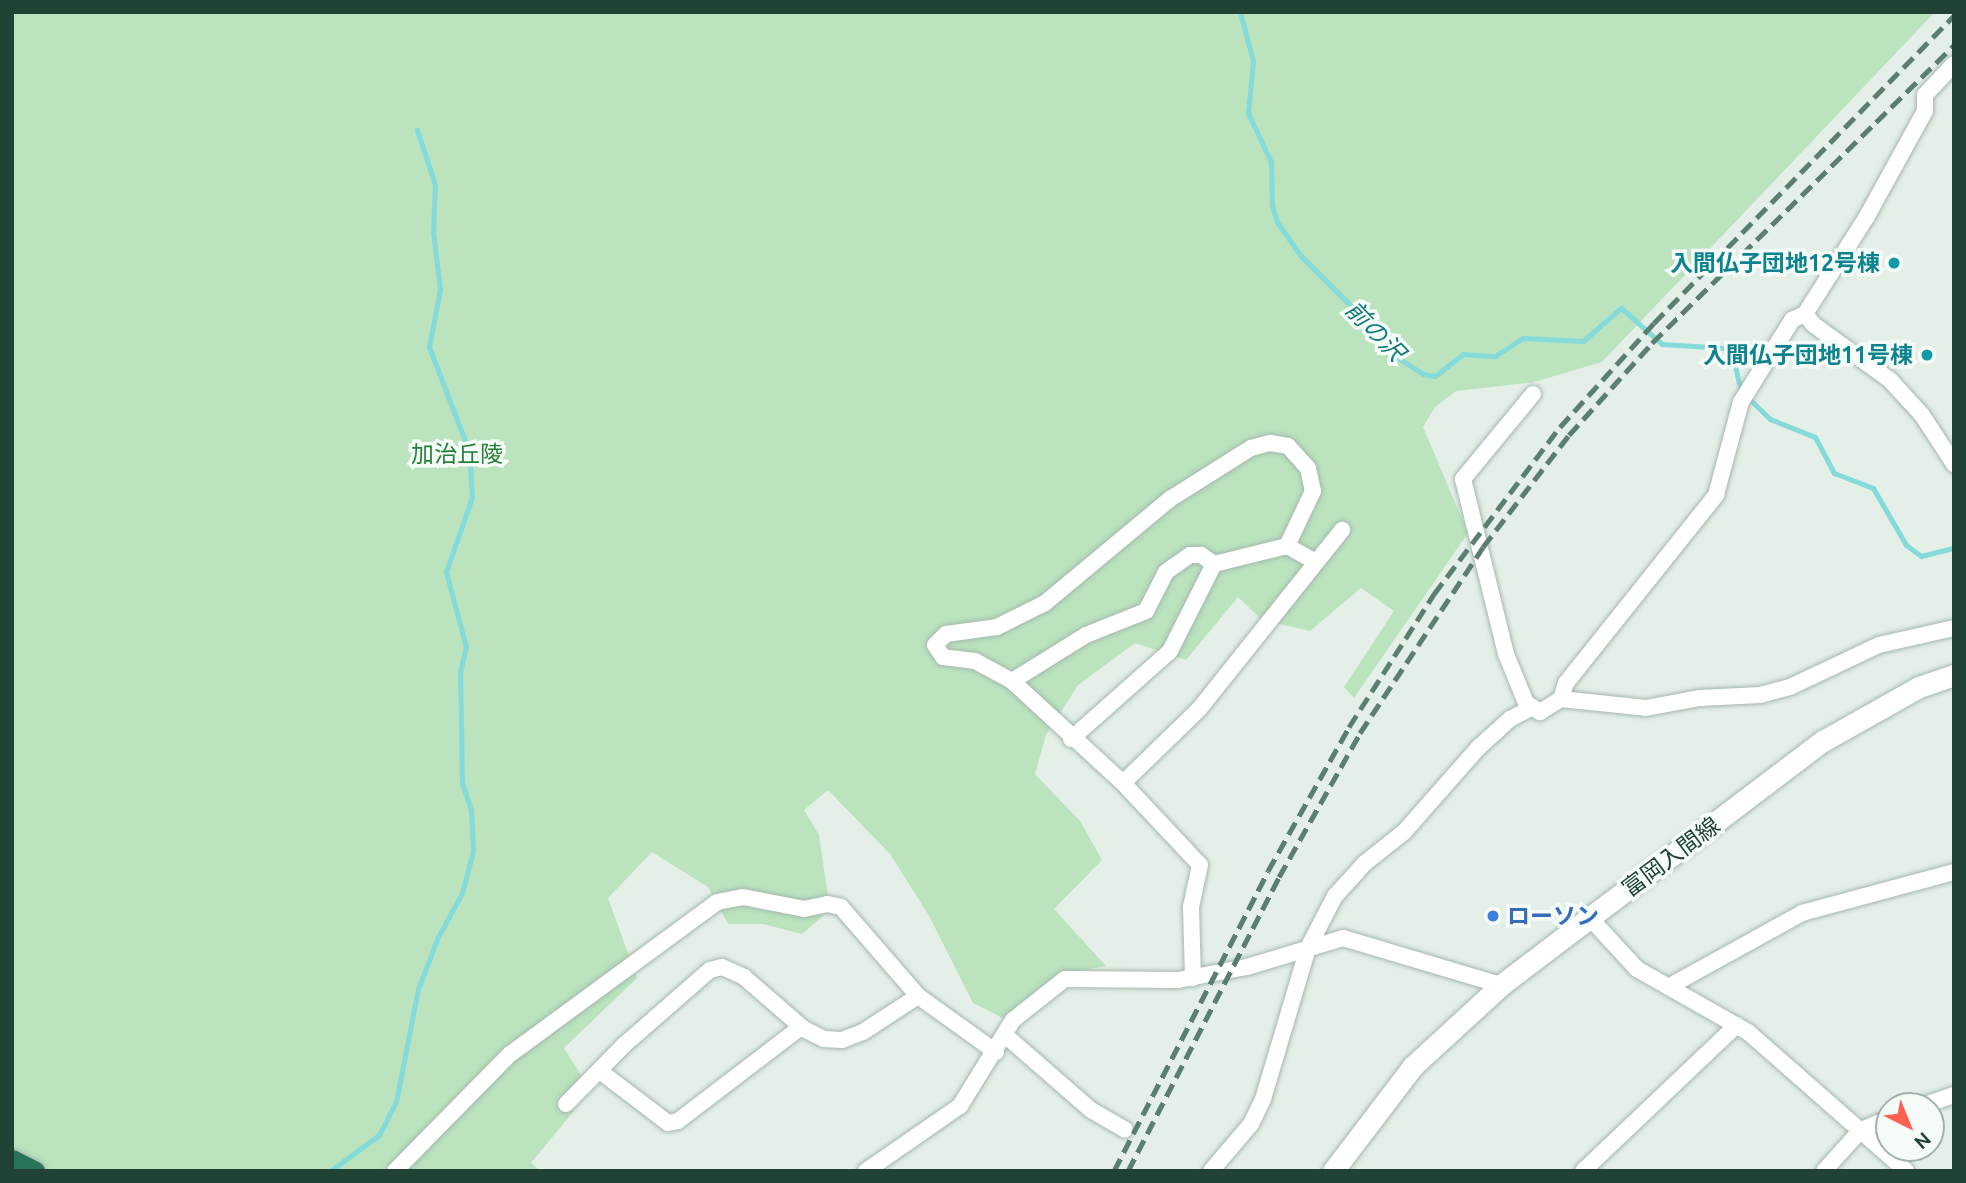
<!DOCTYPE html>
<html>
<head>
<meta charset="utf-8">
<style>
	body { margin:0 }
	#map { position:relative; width:1966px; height:1183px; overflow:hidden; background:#e4efe8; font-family:Ubuntu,"Noto Sans JP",sans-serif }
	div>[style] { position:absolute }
	.green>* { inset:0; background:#bae3be }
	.stream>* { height:5px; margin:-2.5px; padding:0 2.5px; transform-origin:2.5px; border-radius:2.5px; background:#85dada }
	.roads { filter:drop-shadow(0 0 2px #a5b8ae) drop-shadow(0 0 2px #a5b8ae) }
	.street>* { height:16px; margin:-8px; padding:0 8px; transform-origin:8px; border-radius:8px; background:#fff }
	.secondary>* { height:21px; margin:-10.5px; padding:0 10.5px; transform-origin:10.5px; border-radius:10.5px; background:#fff }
	.highway>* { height:21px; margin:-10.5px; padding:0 10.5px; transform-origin:10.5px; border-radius:10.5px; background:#287458 }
	.rail>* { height:5px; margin-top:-2.5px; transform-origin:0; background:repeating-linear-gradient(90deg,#5b7f6f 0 14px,transparent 0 21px) }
	.dots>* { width:19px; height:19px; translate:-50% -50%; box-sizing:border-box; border:4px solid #f5fbf7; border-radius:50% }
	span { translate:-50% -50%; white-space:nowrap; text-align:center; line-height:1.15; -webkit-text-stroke:7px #f5fbf7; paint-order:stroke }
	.culture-label { font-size:23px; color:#0d838f; font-weight:700 }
	.right { translate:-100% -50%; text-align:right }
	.park-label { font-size:23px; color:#258039 }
	.street-label { font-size:23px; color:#204334 }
	.shop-label { font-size:23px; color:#366cbe; font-weight:700 }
	.left { translate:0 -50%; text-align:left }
	.water-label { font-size:24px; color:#127b7c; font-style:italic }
	.frame { position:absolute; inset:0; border:14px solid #204334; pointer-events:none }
	.north { position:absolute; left:1875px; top:1092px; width:70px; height:70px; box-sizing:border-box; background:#f5fbf7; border:2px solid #a0b1a9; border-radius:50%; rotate:137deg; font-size:19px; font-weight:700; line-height:28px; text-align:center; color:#204334 }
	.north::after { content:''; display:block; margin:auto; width:24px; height:32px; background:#ff6052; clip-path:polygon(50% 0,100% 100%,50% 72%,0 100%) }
</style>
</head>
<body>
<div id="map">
	<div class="green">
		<i style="clip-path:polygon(12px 12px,1935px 12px,1602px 362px,1534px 382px,1456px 391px,1435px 407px,1423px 427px,1468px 533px,1354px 698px,1344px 687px,1394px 611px,1361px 588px,1310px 631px,1262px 620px,1238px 597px,1186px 660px,1135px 643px,1078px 685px,1046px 735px,1035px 774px,1080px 821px,1102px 860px,1054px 909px,1106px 966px,1069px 973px,1005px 1019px,973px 1003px,928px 914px,890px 854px,828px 790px,804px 810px,819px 835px,830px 910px,802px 934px,763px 924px,728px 924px,708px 887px,652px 852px,608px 898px,637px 978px,564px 1048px,581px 1075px,573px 1112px,531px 1163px,540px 1171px,12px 1171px)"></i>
	</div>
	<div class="stream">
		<i style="left:1240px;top:12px;width:51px;rotate:75.1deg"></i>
		<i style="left:1253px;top:61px;width:52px;rotate:95.5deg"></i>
		<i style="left:1248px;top:113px;width:54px;rotate:64.9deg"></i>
		<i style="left:1271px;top:162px;width:43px;rotate:88.7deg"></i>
		<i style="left:1272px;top:205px;width:18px;rotate:74deg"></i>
		<i style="left:1277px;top:222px;width:42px;rotate:54.8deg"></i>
		<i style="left:1301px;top:256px;width:98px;rotate:45deg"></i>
		<i style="left:1370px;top:325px;width:10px;rotate:73deg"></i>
		<i style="left:1373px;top:335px;width:23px;rotate:47deg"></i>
		<i style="left:1389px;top:352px;width:40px;rotate:32.9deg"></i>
		<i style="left:1423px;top:374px;width:12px;rotate:9deg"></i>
		<i style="left:1435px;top:376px;width:36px;rotate:-38deg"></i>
		<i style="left:1463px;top:354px;width:32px;rotate:4deg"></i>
		<i style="left:1495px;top:356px;width:33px;rotate:-33deg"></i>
		<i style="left:1523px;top:338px;width:60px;rotate:2.9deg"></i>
		<i style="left:1583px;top:341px;width:50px;rotate:-41deg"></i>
		<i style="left:1621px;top:308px;width:55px;rotate:41.3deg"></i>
		<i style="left:1662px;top:344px;width:63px;rotate:3.6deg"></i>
		<i style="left:1725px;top:348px;width:9px;rotate:36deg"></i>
		<i style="left:1732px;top:353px;width:39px;rotate:77deg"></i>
		<i style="left:1741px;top:391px;width:40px;rotate:44deg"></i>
		<i style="left:1770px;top:419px;width:48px;rotate:21.8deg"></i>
		<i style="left:1815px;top:437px;width:41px;rotate:62.2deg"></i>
		<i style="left:1834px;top:473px;width:42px;rotate:21deg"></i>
		<i style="left:1873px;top:488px;width:66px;rotate:59.9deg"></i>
		<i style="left:1906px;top:545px;width:19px;rotate:36deg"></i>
		<i style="left:1921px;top:556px;width:34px;rotate:-14deg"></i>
		<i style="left:330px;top:1171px;width:61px;rotate:-36.3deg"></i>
		<i style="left:379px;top:1135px;width:37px;rotate:-63deg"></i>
		<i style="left:396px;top:1102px;width:115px;rotate:-79deg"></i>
		<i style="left:418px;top:989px;width:56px;rotate:-69deg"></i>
		<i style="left:438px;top:937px;width:50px;rotate:-61.4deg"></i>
		<i style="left:462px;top:893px;width:43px;rotate:-75.3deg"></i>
		<i style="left:473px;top:851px;width:41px;rotate:-92.8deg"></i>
		<i style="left:471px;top:810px;width:29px;rotate:-108deg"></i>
		<i style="left:462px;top:782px;width:110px;rotate:-91deg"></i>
		<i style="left:460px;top:672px;width:26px;rotate:-77deg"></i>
		<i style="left:466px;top:647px;width:78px;rotate:-104.9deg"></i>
		<i style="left:446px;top:572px;width:79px;rotate:-70.9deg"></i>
		<i style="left:472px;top:497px;width:46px;rotate:-93.7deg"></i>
		<i style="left:469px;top:451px;width:111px;rotate:-111deg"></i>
		<i style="left:429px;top:347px;width:58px;rotate:-79.1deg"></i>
		<i style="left:440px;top:290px;width:58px;rotate:-96.9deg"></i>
		<i style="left:433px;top:232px;width:47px;rotate:-87.6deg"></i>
		<i style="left:435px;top:185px;width:58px;rotate:-108.1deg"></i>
	</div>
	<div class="roads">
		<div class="street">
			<i style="left:1805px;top:314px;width:14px;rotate:51deg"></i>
			<i style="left:1814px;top:325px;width:94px;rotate:35.9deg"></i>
			<i style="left:1890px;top:380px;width:47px;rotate:47.6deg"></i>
			<i style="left:1922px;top:415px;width:59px;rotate:56.9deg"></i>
			<i style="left:1533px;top:394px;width:110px;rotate:129.5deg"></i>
			<i style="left:1463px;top:479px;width:180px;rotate:76.2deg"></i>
			<i style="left:1506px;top:654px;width:53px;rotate:67.8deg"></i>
			<i style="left:1526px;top:703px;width:17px;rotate:33deg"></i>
			<i style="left:1540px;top:712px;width:25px;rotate:-32deg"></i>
			<i style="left:1561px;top:699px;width:17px;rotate:-73deg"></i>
			<i style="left:1566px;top:683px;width:241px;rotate:-51.4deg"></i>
			<i style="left:1716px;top:495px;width:96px;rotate:-75deg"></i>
			<i style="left:1741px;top:402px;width:97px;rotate:-58.1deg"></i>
			<i style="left:1792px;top:320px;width:14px;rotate:-25deg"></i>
			<i style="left:1805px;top:314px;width:114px;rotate:-57.6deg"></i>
			<i style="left:1866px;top:218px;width:122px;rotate:-61.1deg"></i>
			<i style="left:1925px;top:111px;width:16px;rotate:-90deg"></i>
			<i style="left:1925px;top:95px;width:42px;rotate:-46.9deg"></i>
			<i style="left:1287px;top:546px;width:33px;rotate:29deg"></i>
			<i style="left:1012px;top:681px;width:42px;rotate:-151.6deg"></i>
			<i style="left:975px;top:661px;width:32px;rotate:-173deg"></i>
			<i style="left:943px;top:657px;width:14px;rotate:-124deg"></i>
			<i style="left:935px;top:645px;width:16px;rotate:-45deg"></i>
			<i style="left:946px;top:634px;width:51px;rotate:-7.8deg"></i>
			<i style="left:997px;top:627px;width:54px;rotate:-26.6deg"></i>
			<i style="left:1045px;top:603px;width:163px;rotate:-39.8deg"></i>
			<i style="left:1170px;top:499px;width:96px;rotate:-32.2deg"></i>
			<i style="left:1251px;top:448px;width:20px;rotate:-15deg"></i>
			<i style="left:1270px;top:443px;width:18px;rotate:9deg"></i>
			<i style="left:1288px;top:446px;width:30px;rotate:48deg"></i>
			<i style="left:1308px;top:468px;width:24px;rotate:78deg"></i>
			<i style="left:1313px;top:491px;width:61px;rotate:115.3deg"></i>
			<i style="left:1287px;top:546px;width:75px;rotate:166.1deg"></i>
			<i style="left:1214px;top:564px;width:16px;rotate:-145deg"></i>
			<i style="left:1201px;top:555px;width:11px;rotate:180deg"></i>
			<i style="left:1190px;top:555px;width:29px;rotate:145deg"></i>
			<i style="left:1166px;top:572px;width:44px;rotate:117.1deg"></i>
			<i style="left:1146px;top:611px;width:65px;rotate:158.2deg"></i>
			<i style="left:1086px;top:635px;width:87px;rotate:148.1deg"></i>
			<i style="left:1012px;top:681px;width:151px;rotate:42.6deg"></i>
			<i style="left:1123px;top:783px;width:112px;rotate:46.8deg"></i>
			<i style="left:1200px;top:865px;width:43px;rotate:102.1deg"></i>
			<i style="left:1191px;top:907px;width:71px;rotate:88.4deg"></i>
			<i style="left:1561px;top:699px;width:85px;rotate:6deg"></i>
			<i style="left:1646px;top:708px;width:55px;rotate:-10.5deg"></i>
			<i style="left:1700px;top:698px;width:60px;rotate:-2.9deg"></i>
			<i style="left:1760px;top:695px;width:31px;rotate:-15deg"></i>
			<i style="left:1790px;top:687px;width:98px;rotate:-25.3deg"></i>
			<i style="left:1879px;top:645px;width:77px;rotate:-12.8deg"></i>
			<i style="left:1071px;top:739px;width:132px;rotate:-41.6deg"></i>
			<i style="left:1170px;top:651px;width:97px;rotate:-63.2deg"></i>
			<i style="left:1123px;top:783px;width:107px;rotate:-44.2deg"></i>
			<i style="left:1200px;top:708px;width:228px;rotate:-51.4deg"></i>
			<i style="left:1590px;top:918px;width:69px;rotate:47.3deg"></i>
			<i style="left:1637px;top:969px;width:128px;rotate:29.6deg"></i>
			<i style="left:1748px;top:1032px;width:210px;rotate:41.3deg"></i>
			<i style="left:1670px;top:986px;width:151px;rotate:-28.9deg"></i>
			<i style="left:1802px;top:913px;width:157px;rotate:-15.1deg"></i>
			<i style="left:1005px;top:1035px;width:114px;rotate:41.1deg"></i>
			<i style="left:1091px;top:1110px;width:39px;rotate:30deg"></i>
			<i style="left:601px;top:1072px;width:84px;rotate:37.3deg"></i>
			<i style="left:668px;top:1123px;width:10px;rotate:-11deg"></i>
			<i style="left:678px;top:1121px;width:155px;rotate:-37.4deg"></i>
			<i style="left:566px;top:1104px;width:83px;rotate:-45.5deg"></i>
			<i style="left:624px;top:1045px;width:114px;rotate:-41.1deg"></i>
			<i style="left:710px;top:970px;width:12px;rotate:-14deg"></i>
			<i style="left:722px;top:967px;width:24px;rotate:24deg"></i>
			<i style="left:744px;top:977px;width:79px;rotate:40.9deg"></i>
			<i style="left:804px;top:1029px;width:22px;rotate:27deg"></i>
			<i style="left:824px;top:1039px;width:18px;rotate:3deg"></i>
			<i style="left:842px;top:1040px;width:22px;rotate:-21deg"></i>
			<i style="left:863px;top:1032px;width:66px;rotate:-33.2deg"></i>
			<i style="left:1922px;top:1106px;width:34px;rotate:-19deg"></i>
			<i style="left:395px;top:1171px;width:163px;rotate:-45.5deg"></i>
			<i style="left:509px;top:1055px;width:258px;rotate:-36.3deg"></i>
			<i style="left:717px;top:902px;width:26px;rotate:-11deg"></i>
			<i style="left:743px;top:897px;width:62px;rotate:11.1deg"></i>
			<i style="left:804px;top:909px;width:24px;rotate:-12deg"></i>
			<i style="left:827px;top:904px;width:14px;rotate:12deg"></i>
			<i style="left:841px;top:907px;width:118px;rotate:49.1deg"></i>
			<i style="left:918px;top:996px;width:96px;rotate:35.7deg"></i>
			<i style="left:866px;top:1171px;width:114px;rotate:-34.7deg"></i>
			<i style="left:960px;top:1106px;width:101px;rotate:-58.4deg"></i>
			<i style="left:1013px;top:1020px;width:66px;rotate:-38.3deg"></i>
			<i style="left:1065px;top:979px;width:113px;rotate:0.5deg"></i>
			<i style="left:1178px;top:980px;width:70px;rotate:-10.7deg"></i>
			<i style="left:1247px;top:967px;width:100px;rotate:-16.8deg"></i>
			<i style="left:1343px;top:938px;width:165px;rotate:16.6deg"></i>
			<i style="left:1211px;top:1171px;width:62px;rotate:-49.6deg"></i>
			<i style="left:1251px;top:1124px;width:28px;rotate:-64deg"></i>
			<i style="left:1263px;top:1099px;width:158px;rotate:-73.4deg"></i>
			<i style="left:1308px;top:948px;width:59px;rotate:-62.6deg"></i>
			<i style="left:1335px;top:896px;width:45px;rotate:-47.7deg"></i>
			<i style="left:1365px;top:863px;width:50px;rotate:-38.5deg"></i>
			<i style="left:1404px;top:832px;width:112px;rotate:-48.6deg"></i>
			<i style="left:1478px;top:748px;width:43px;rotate:-42.2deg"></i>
			<i style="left:1510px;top:719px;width:24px;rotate:-28deg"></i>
			<i style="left:1583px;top:1171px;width:212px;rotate:-43.5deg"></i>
			<i style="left:1824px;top:1171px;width:55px;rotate:-47.9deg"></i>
			<i style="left:1861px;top:1130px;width:30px;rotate:-23deg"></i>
		</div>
		<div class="secondary">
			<i style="left:1333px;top:1171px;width:132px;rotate:-52.7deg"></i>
			<i style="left:1413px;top:1066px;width:120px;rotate:-42.6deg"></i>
			<i style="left:1501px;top:985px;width:404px;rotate:-37.2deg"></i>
			<i style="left:1823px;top:741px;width:110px;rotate:-29.4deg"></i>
			<i style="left:1919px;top:687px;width:37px;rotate:-19deg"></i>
		</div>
		<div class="highway">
			<i style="left:12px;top:1160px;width:25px;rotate:27deg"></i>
		</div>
	</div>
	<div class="rail">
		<i style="left:1114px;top:1171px;width:337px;rotate:-62.8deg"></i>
		<i style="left:1268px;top:871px;width:165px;rotate:-60.6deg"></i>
		<i style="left:1349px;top:727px;width:158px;rotate:-57.4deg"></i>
		<i style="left:1434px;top:594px;width:209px;rotate:-53deg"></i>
		<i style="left:1560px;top:427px;width:140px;rotate:-47.9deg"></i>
		<i style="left:1654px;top:323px;width:429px;rotate:-45.7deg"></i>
		<i style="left:1128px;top:1171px;width:331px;rotate:-62.8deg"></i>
		<i style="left:1279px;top:877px;width:165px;rotate:-60.6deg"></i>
		<i style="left:1360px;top:733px;width:223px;rotate:-56.5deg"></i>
		<i style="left:1483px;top:547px;width:141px;rotate:-52.5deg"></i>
		<i style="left:1569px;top:435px;width:124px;rotate:-47.9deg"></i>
		<i style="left:1652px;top:343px;width:424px;rotate:-44.6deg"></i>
	</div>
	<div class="dots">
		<i style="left:1894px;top:263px;background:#0f9aa8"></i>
		<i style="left:1927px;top:355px;background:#0f9aa8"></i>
		<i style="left:1493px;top:916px;background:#3f7fe0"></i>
	</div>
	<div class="culture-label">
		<span class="right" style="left:1880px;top:263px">入間仏子団地12号棟</span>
		<span class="right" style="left:1913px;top:355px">入間仏子団地11号棟</span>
	</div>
	<div class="park-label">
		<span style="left:457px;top:454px">加治丘陵</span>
	</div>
	<div class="street-label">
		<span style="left:1671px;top:857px;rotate:-37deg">富岡入間線</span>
	</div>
	<div class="shop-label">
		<span class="left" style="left:1507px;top:916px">ローソン</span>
	</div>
	<div class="water-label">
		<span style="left:1375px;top:331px;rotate:46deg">前の沢</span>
	</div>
	<div class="frame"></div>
	<div class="north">N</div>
</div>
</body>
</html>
